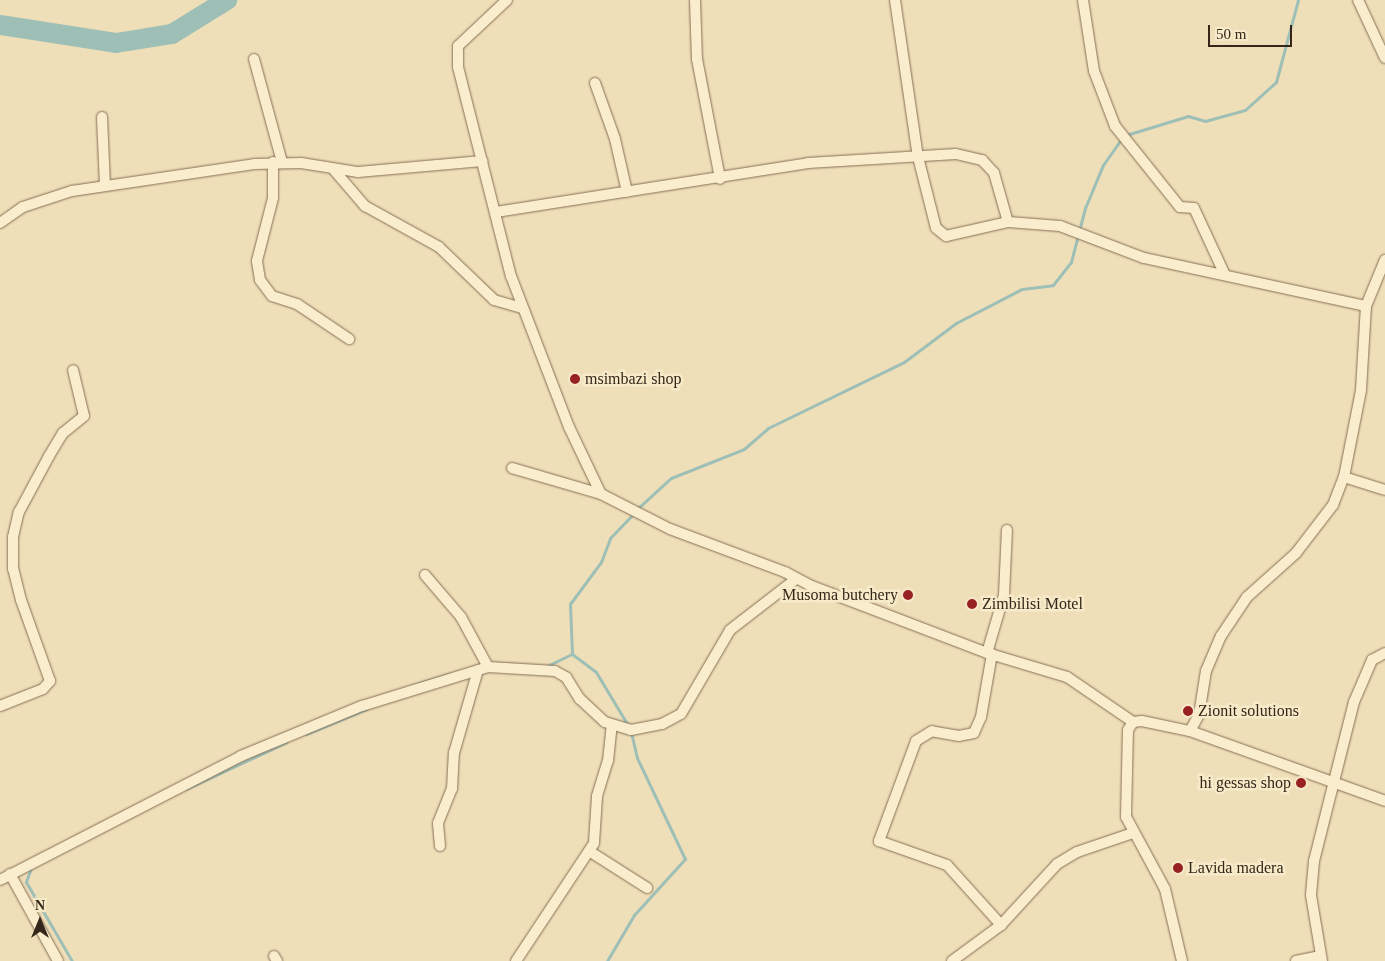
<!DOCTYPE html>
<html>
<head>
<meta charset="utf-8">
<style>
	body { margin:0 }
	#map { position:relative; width:1385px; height:961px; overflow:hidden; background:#efdfb9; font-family:"Times New Roman",serif }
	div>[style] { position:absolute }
	.stream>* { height:3px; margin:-1.5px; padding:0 1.5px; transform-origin:1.5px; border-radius:1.5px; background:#9ebfb6 }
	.river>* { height:20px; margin:-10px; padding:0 10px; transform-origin:10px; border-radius:10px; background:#9ebfb6 }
	.roads { filter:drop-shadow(0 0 1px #866f54) drop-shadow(0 0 1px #866f54) }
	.street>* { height:10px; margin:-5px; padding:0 5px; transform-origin:5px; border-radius:5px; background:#faedcd }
	.dots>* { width:14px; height:14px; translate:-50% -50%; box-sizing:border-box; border:2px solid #f7eac9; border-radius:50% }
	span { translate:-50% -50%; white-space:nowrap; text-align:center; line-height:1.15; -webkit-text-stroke:5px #f7eac9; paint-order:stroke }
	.poi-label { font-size:16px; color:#342619 }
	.left { translate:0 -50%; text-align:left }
	.right { translate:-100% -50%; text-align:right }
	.north { position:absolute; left:15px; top:896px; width:50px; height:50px; -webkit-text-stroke:4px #f7eac9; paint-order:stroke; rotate:0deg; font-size:14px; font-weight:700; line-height:20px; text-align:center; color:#342619 }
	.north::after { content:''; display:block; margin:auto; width:18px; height:22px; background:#342619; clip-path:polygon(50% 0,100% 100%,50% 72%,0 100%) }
	.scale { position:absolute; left:1208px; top:25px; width:84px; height:22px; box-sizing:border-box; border:2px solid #342619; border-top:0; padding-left:6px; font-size:15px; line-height:18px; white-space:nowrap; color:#342619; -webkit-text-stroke:4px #f7eac9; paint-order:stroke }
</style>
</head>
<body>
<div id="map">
	<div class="stream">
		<i style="left:1126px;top:135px;width:65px;rotate:-17deg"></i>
		<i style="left:1188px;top:116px;width:18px;rotate:16deg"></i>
		<i style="left:1205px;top:121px;width:41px;rotate:-15.4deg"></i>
		<i style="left:1245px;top:110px;width:42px;rotate:-42.1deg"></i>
		<i style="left:1276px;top:82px;width:85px;rotate:-75deg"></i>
		<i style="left:637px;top:509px;width:46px;rotate:-42.4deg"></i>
		<i style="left:671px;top:478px;width:79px;rotate:-21.7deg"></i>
		<i style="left:744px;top:449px;width:32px;rotate:-41deg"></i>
		<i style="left:768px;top:428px;width:151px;rotate:-25.9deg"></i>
		<i style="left:904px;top:362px;width:65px;rotate:-36.9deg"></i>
		<i style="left:956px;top:323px;width:74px;rotate:-27.3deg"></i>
		<i style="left:1022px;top:289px;width:31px;rotate:-7deg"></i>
		<i style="left:1053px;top:285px;width:29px;rotate:-52deg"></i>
		<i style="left:1071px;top:262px;width:56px;rotate:-75.5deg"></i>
		<i style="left:1085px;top:208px;width:47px;rotate:-67.3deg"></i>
		<i style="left:1103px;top:165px;width:32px;rotate:-55deg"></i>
		<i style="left:547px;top:666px;width:28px;rotate:-26deg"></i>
		<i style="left:420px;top:683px;width:30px;rotate:-17deg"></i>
		<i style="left:629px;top:727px;width:64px;rotate:-121deg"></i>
		<i style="left:596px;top:672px;width:30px;rotate:-143deg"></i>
		<i style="left:572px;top:654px;width:50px;rotate:-92.3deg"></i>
		<i style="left:570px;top:604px;width:52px;rotate:-53.6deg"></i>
		<i style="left:601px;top:562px;width:26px;rotate:-69deg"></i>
		<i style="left:610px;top:538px;width:32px;rotate:-46deg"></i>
		<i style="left:306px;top:734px;width:66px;rotate:-22.3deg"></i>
		<i style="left:186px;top:789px;width:111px;rotate:-25deg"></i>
		<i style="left:31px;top:868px;width:15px;rotate:110deg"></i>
		<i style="left:26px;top:882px;width:91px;rotate:59.8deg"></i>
		<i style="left:607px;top:961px;width:53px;rotate:-59.6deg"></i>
		<i style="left:634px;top:915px;width:76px;rotate:-47.7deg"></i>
		<i style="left:685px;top:859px;width:112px;rotate:-115.4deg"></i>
		<i style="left:637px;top:758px;width:26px;rotate:-103deg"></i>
	</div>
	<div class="river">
		<i style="left:0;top:25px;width:117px;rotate:8.8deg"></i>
		<i style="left:116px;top:43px;width:57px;rotate:-9.1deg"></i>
		<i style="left:172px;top:34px;width:65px;rotate:-31.7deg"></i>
	</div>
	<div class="roads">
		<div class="street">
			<i style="left:507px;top:0;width:67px;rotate:136.8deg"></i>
			<i style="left:458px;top:46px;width:21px;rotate:90deg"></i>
			<i style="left:458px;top:67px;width:216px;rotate:75.8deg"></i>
			<i style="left:511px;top:276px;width:162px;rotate:69deg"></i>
			<i style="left:569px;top:427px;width:74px;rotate:64.5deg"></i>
			<i style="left:601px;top:494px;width:77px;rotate:26.9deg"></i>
			<i style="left:670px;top:529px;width:123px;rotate:20.5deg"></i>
			<i style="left:785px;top:572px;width:27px;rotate:28deg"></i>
			<i style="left:809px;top:585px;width:191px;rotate:20.9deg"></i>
			<i style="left:987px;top:653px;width:84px;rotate:16.7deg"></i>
			<i style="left:1067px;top:677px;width:80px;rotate:34.3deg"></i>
			<i style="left:695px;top:0;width:59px;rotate:88.1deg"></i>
			<i style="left:697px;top:59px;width:122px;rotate:79.1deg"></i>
			<i style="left:895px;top:0;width:159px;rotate:81.7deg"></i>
			<i style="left:918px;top:157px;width:73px;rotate:75.8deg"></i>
			<i style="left:936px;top:228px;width:13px;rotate:39deg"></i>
			<i style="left:946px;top:236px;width:64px;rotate:-12.7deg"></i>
			<i style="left:1008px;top:222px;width:52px;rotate:4.4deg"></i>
			<i style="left:1060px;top:226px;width:90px;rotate:20.9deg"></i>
			<i style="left:1144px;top:258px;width:227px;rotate:12.2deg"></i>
			<i style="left:1083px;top:0;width:72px;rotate:81.2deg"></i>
			<i style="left:1094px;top:71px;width:59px;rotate:69.1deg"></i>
			<i style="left:1115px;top:126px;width:104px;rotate:51.3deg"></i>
			<i style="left:1180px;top:207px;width:14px;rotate:4deg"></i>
			<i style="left:1194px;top:208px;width:74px;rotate:65.2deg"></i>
			<i style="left:1358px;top:0;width:64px;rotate:65deg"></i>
			<i style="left:254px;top:59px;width:107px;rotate:74.8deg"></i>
			<i style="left:595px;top:83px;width:59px;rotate:70.3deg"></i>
			<i style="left:615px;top:139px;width:54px;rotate:77.2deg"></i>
			<i style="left:102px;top:117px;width:68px;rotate:87.5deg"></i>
			<i style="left:273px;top:162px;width:36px;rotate:90deg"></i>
			<i style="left:273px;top:198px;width:65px;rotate:104.3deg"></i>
			<i style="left:257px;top:261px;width:19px;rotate:81deg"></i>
			<i style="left:260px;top:280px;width:20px;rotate:53deg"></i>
			<i style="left:272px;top:296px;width:26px;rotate:18deg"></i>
			<i style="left:297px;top:304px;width:63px;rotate:33.9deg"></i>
			<i style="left:334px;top:170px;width:48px;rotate:49.3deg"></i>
			<i style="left:365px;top:206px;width:85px;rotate:29deg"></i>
			<i style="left:439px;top:247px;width:76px;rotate:43.9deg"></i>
			<i style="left:494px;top:300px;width:29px;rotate:16deg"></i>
			<i style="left:496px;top:212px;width:316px;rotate:-8.9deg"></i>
			<i style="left:808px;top:163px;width:148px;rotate:-3.5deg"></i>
			<i style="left:956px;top:154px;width:27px;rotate:13deg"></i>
			<i style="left:982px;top:160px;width:18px;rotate:47deg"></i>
			<i style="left:994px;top:173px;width:51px;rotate:74.1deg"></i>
			<i style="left:0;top:223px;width:28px;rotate:-35deg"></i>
			<i style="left:23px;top:207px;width:52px;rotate:-18.1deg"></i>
			<i style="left:72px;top:191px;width:184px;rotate:-8.4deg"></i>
			<i style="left:254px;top:164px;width:47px;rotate:-1.2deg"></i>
			<i style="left:301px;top:163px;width:58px;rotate:9deg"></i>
			<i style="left:358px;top:172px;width:125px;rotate:-5deg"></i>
			<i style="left:512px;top:468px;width:93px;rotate:16.3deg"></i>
			<i style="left:1344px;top:477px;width:43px;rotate:17.6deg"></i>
			<i style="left:425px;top:575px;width:55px;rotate:49.4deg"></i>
			<i style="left:461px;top:617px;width:57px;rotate:61.6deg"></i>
			<i style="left:987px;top:653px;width:60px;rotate:-73.7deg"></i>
			<i style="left:1004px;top:595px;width:65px;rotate:-87.4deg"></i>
			<i style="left:992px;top:654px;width:64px;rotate:99.9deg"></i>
			<i style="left:981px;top:717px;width:17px;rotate:114deg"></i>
			<i style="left:974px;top:733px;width:15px;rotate:169deg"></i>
			<i style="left:959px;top:736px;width:27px;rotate:-170deg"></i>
			<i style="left:932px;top:731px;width:19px;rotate:148deg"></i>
			<i style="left:916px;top:741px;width:107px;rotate:110.3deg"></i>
			<i style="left:879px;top:841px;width:72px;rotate:19.4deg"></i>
			<i style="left:947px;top:865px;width:81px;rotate:48deg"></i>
			<i style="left:0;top:706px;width:46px;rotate:-21.6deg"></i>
			<i style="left:43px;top:689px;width:11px;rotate:-49deg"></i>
			<i style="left:50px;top:681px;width:86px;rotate:-109.7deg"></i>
			<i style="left:21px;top:600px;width:32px;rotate:-104deg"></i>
			<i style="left:13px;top:569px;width:32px;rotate:-90deg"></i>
			<i style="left:13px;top:537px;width:26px;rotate:-77deg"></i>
			<i style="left:19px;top:512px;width:64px;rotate:-61.8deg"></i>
			<i style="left:49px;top:456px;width:27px;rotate:-59deg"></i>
			<i style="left:63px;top:433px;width:27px;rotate:-39deg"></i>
			<i style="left:84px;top:416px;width:47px;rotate:-103.4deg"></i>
			<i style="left:1190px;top:731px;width:207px;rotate:19.7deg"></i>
			<i style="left:440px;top:846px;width:23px;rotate:-95deg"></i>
			<i style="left:438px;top:823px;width:37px;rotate:-68deg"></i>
			<i style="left:452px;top:789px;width:36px;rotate:-87deg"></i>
			<i style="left:454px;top:753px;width:86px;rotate:-73.9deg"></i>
			<i style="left:589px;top:851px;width:69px;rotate:32.5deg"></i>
			<i style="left:10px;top:874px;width:99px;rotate:61.1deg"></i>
			<i style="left:0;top:880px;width:271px;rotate:-27.2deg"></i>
			<i style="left:241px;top:756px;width:131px;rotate:-22.5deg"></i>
			<i style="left:362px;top:706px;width:132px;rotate:-17.2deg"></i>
			<i style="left:488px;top:667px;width:67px;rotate:3.4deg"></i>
			<i style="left:555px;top:671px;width:13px;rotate:29deg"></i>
			<i style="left:566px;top:677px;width:26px;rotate:58deg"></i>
			<i style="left:580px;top:699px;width:34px;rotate:43deg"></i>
			<i style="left:605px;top:722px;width:27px;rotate:17deg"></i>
			<i style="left:631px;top:730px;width:32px;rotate:-11deg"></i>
			<i style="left:662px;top:724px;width:21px;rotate:-28deg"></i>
			<i style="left:681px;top:714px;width:97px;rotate:-59.7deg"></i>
			<i style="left:730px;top:630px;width:83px;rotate:-37.7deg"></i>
			<i style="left:274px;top:956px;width:6px;rotate:59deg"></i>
			<i style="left:516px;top:961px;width:141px;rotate:-56.5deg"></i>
			<i style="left:594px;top:843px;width:47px;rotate:-86.3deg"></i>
			<i style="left:597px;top:796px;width:37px;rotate:-73deg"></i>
			<i style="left:608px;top:761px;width:36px;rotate:-84deg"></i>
			<i style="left:952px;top:961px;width:61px;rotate:-36.3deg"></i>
			<i style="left:1001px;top:925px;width:83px;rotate:-47.4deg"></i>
			<i style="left:1057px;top:864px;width:23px;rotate:-31deg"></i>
			<i style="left:1077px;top:852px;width:59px;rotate:-18.7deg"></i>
			<i style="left:1182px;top:961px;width:74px;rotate:-103.3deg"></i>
			<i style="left:1165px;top:889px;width:82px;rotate:-118.4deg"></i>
			<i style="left:1126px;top:817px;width:87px;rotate:-88.7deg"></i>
			<i style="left:1128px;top:730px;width:9px;rotate:-58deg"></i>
			<i style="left:1133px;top:722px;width:9px;rotate:-6deg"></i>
			<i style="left:1142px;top:721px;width:49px;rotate:11.8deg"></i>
			<i style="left:1190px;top:731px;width:18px;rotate:-61deg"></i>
			<i style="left:1199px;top:715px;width:45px;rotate:-81deg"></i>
			<i style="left:1206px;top:671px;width:38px;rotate:-67deg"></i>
			<i style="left:1221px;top:636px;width:47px;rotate:-56.3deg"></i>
			<i style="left:1247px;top:597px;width:66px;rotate:-41.9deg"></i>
			<i style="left:1296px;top:553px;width:61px;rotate:-52.4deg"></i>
			<i style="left:1333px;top:505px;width:30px;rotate:-69deg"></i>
			<i style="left:1344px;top:477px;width:89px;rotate:-78.9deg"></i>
			<i style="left:1361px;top:390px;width:84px;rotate:-86.6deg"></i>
			<i style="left:1366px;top:306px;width:50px;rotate:-67.6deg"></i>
			<i style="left:1296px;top:961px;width:25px;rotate:-12deg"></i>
			<i style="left:1322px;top:961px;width:67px;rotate:-99.5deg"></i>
			<i style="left:1311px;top:895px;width:34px;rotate:-85deg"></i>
			<i style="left:1314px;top:861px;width:164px;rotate:-75.9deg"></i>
			<i style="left:1354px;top:702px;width:46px;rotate:-66.8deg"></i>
			<i style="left:1372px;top:660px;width:15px;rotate:-28deg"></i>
		</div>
	</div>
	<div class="dots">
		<i style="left:575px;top:379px;background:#982122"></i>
		<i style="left:908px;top:595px;background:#982122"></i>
		<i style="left:972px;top:604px;background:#982122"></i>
		<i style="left:1188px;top:711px;background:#982122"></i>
		<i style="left:1301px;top:783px;background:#982122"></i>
		<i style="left:1178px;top:868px;background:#982122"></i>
	</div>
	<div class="poi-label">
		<span class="left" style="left:585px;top:379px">msimbazi shop</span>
		<span class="right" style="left:898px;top:595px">Musoma butchery</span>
		<span class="left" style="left:982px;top:604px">Zimbilisi Motel</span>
		<span class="left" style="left:1198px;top:711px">Zionit solutions</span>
		<span class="right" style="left:1291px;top:783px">hi gessas shop</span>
		<span class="left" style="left:1188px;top:868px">Lavida madera</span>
	</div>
	<div class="north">N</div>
	<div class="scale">50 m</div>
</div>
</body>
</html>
